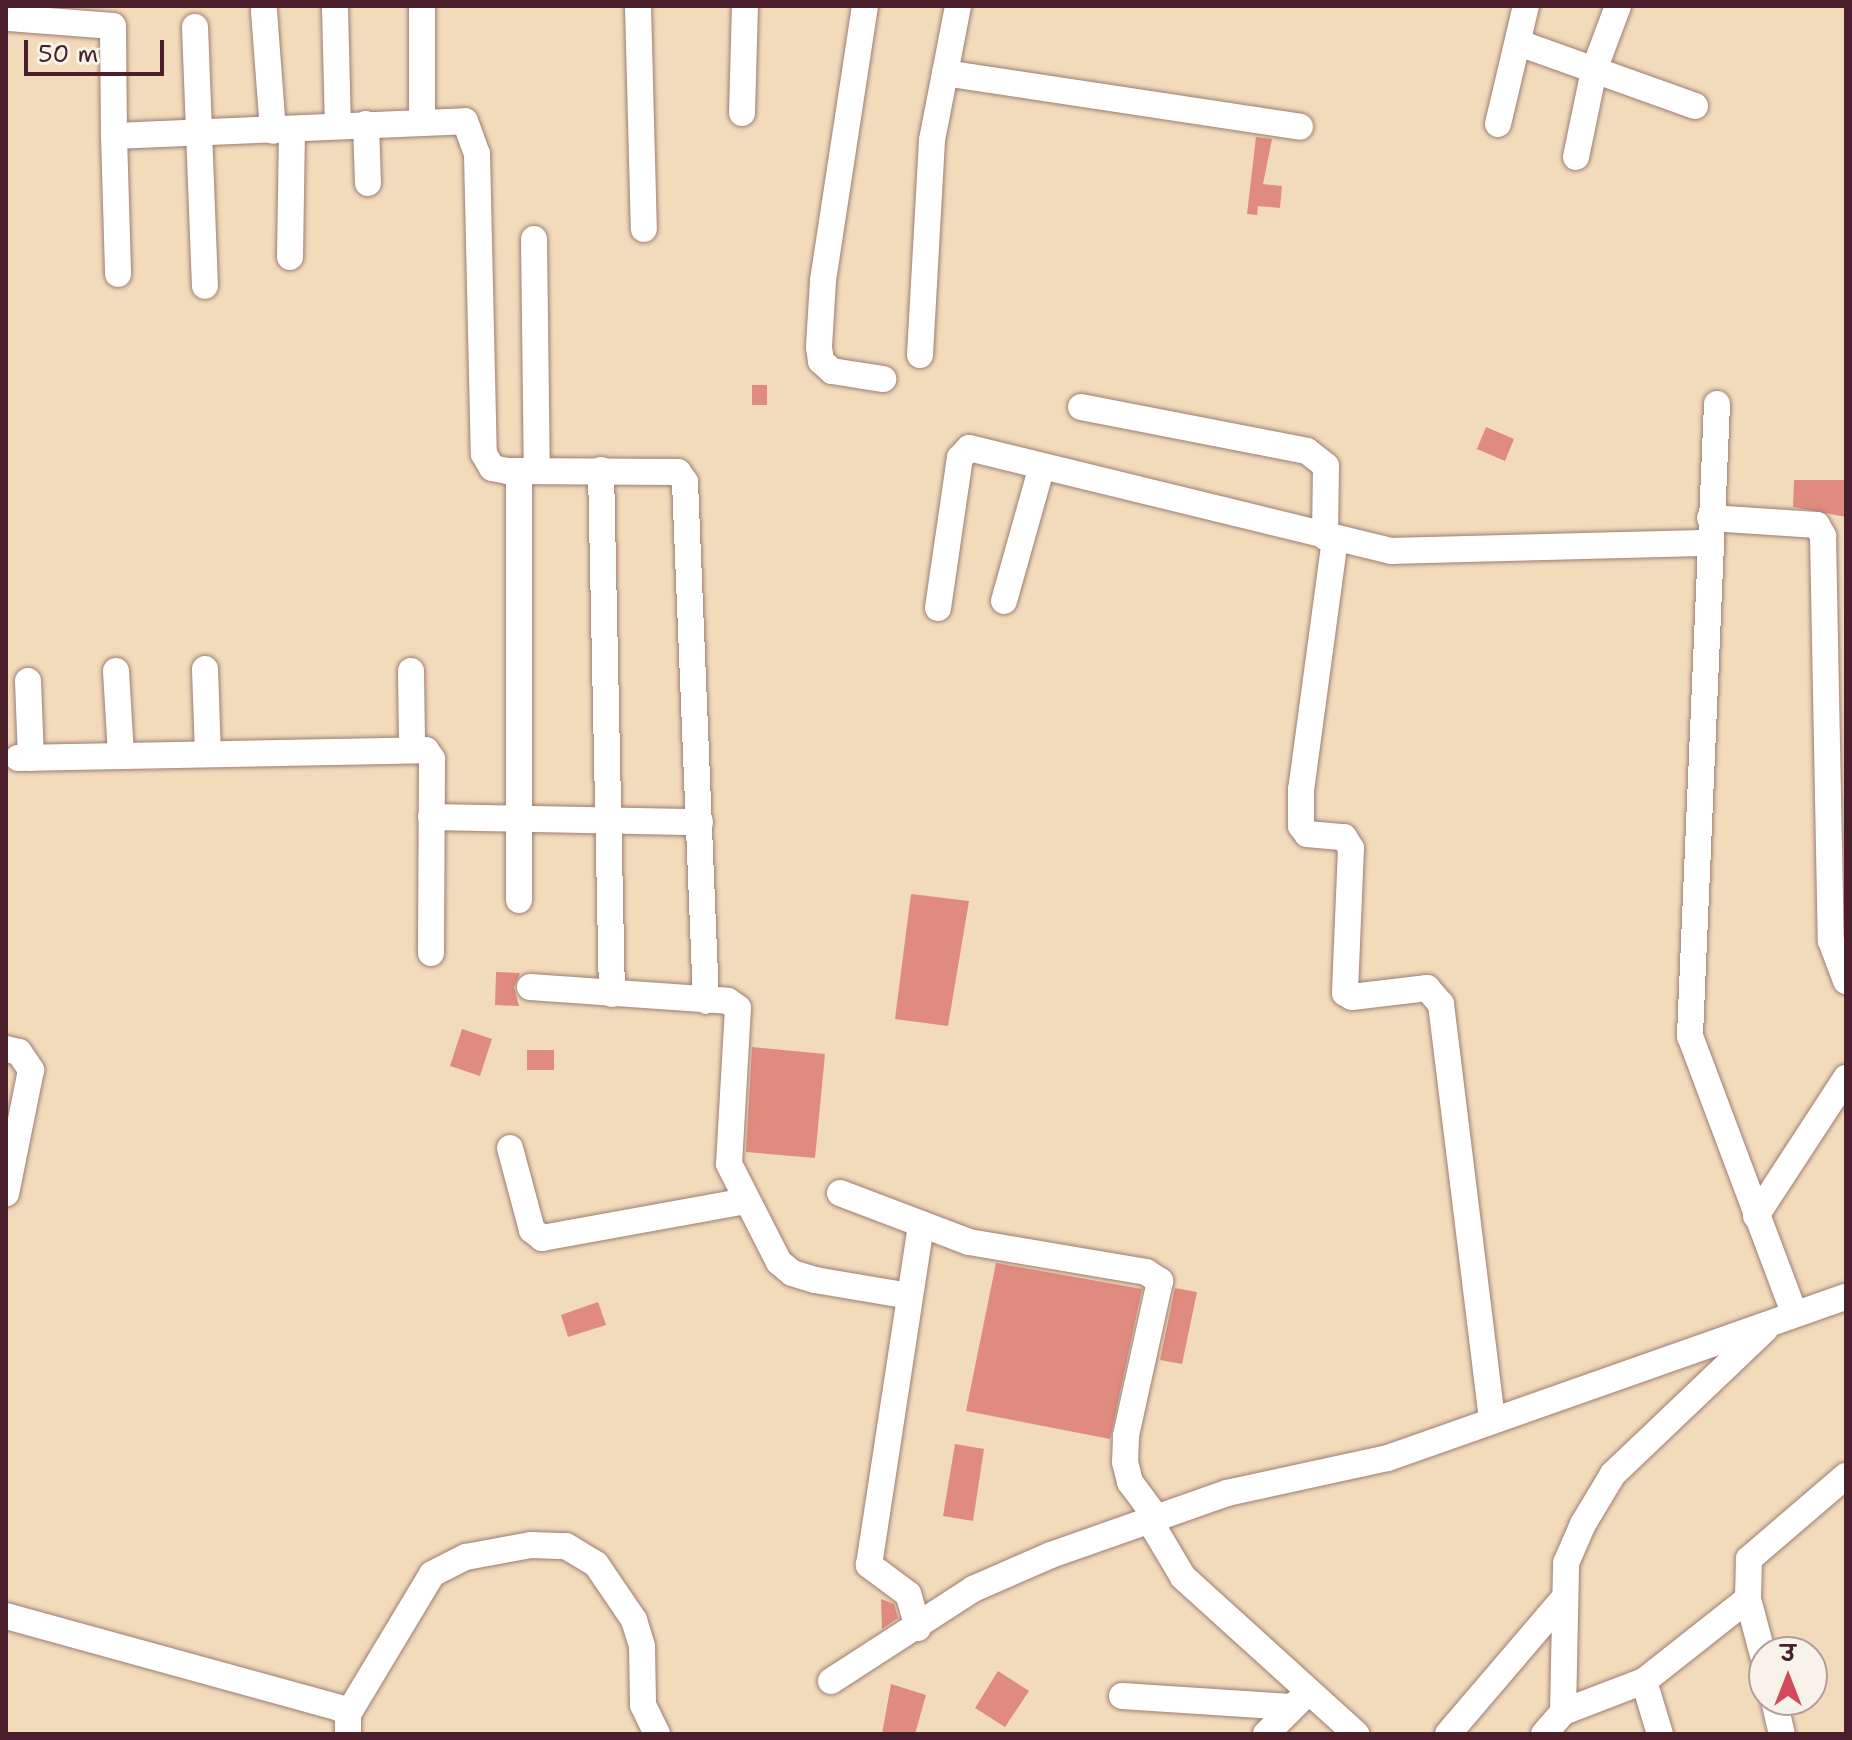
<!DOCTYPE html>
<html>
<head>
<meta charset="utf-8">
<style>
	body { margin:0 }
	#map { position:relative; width:1852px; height:1740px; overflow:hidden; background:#f2dbbb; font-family:"Shantell Sans","Playpen Sans Deva",sans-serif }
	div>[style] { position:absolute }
	.building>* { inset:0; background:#e08b7f }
	.roads { filter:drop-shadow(0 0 2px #9e7d73) drop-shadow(0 0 2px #9e7d73) }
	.minor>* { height:26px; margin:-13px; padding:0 13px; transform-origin:13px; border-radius:13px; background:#fff }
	span { translate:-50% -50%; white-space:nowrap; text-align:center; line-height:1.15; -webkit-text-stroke:6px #f7f3e8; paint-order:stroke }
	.frame { position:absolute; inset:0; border:8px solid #4a1f2b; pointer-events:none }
	.north { position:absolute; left:1748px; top:1636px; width:80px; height:80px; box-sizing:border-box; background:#f7f3e8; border:2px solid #b29e9c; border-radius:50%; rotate:0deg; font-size:22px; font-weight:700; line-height:32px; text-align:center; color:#4a1f2b }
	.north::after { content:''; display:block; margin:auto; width:28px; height:36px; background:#d1495b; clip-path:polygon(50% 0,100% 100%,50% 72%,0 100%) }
	.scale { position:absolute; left:24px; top:40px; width:140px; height:36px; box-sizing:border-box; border:4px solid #4a1f2b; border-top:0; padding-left:10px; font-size:24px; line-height:28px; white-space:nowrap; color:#4a1f2b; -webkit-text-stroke:6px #f7f3e8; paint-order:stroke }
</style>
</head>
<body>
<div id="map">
	<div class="building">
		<i style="clip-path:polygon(1256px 137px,1272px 139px,1263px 184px,1282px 186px,1280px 208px,1258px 206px,1257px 215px,1247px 214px)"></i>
		<i style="clip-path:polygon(752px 385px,767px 385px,767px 405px,752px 405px)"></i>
		<i style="clip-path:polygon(1486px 427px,1514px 439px,1505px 461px,1477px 449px)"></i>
		<i style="clip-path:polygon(1794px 480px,1846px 480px,1846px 517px,1793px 507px)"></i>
		<i style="clip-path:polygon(911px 894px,969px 901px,948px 1026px,895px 1019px)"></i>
		<i style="clip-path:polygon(496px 972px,520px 973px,514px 987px,519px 1006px,495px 1005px)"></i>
		<i style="clip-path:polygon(462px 1029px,492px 1039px,480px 1076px,450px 1066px)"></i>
		<i style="clip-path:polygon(752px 1047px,825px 1054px,815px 1158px,746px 1152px)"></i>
		<i style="clip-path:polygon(527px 1050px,554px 1050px,554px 1070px,527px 1070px)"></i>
		<i style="clip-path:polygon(996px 1263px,1142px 1289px,1110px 1439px,966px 1411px)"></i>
		<i style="clip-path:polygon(1175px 1288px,1197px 1292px,1182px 1364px,1160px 1360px)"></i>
		<i style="clip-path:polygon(598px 1302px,606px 1325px,568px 1337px,561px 1315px)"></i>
		<i style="clip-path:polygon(955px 1444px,984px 1449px,973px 1521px,943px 1516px)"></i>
		<i style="clip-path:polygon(881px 1599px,894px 1604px,898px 1618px,882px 1629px)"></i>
		<i style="clip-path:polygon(998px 1671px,1029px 1691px,1005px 1727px,975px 1708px)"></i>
		<i style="clip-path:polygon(891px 1684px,926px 1695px,915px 1734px,882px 1734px)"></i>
	</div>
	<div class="roads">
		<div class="minor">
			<i style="left:9px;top:6px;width:12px;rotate:90deg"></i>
			<i style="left:9px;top:18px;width:104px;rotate:4.4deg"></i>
			<i style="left:113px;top:26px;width:110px;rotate:89.5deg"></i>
			<i style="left:114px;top:136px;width:351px;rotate:-2.4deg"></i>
			<i style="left:465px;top:121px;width:35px;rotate:70deg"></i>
			<i style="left:477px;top:154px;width:300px;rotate:88.7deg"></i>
			<i style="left:484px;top:454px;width:16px;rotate:60deg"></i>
			<i style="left:492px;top:468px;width:16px;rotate:11deg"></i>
			<i style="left:508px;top:471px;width:170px;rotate:0.3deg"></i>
			<i style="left:678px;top:472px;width:12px;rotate:55deg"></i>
			<i style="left:685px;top:482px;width:519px;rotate:87.68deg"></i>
			<i style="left:422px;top:6px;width:115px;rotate:90deg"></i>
			<i style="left:638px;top:6px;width:223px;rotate:88.5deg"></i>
			<i style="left:865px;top:6px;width:278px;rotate:98.7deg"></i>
			<i style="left:823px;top:281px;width:66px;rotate:93.5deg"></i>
			<i style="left:819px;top:347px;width:14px;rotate:82deg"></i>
			<i style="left:821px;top:361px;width:15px;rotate:42deg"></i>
			<i style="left:832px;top:371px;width:52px;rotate:8.9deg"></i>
			<i style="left:335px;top:7px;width:119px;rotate:88.6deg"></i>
			<i style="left:264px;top:11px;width:120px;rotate:85.7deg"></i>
			<i style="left:195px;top:27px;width:259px;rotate:87.8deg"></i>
			<i style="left:1519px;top:43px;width:187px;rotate:19.7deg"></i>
			<i style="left:945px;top:73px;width:359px;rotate:8.6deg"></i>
			<i style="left:742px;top:113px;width:107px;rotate:-88.4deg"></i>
			<i style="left:366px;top:124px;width:59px;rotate:88.1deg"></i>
			<i style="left:1498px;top:124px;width:121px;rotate:-76.7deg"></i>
			<i style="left:114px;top:136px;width:138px;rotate:88.3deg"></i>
			<i style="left:1576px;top:157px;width:89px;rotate:-78.3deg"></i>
			<i style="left:1594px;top:70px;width:68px;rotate:-69.4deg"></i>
			<i style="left:534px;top:239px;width:232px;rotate:89.3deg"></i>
			<i style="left:290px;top:257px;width:128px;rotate:-89.1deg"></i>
			<i style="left:920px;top:355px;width:215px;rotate:-86.8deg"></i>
			<i style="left:932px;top:140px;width:136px;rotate:-79deg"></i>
			<i style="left:1717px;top:404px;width:633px;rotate:92.45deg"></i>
			<i style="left:1690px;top:1036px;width:296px;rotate:69.4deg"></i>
			<i style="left:1081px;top:407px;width:230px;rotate:11deg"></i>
			<i style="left:1307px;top:451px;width:24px;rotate:38deg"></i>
			<i style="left:1326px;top:466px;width:71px;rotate:90.8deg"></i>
			<i style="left:601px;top:470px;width:524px;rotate:88.8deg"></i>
			<i style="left:519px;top:471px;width:429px;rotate:90deg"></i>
			<i style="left:1710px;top:518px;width:107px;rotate:3.7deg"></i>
			<i style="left:1817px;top:525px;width:13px;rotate:61deg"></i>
			<i style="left:1823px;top:536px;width:405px;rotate:88.9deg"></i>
			<i style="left:1831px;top:941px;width:43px;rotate:69.4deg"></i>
			<i style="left:1335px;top:539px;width:252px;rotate:97.7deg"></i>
			<i style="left:1301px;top:789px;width:37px;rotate:90deg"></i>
			<i style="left:1301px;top:826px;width:10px;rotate:53deg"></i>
			<i style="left:1307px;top:834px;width:37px;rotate:5deg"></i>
			<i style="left:1344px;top:837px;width:13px;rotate:58deg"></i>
			<i style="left:1351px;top:848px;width:145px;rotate:92.4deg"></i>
			<i style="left:1345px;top:993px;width:8px;rotate:30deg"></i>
			<i style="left:1352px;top:997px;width:76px;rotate:-6.8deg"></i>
			<i style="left:1427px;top:988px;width:21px;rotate:49deg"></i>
			<i style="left:1441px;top:1004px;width:420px;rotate:83deg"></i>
			<i style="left:1004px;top:601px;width:140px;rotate:-74.3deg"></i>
			<i style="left:938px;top:608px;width:152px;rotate:-81.7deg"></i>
			<i style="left:960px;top:458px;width:13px;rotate:-48deg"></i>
			<i style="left:969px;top:448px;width:435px;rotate:13.7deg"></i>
			<i style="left:1392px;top:551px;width:316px;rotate:-1.5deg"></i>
			<i style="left:205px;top:669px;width:84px;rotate:88deg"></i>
			<i style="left:116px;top:671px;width:84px;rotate:86.6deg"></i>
			<i style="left:411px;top:671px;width:76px;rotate:89.2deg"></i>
			<i style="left:28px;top:681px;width:77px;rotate:87.8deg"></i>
			<i style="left:18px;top:758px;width:408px;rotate:-1.1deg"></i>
			<i style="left:426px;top:750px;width:11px;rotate:56deg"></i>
			<i style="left:432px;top:759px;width:194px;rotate:90.3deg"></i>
			<i style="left:431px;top:817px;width:269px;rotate:1.1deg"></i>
			<i style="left:530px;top:987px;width:198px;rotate:4deg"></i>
			<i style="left:728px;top:1001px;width:12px;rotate:35deg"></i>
			<i style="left:738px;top:1008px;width:156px;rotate:93.3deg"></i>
			<i style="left:729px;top:1164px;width:110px;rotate:63deg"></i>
			<i style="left:779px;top:1262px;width:17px;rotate:40deg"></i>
			<i style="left:792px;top:1273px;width:24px;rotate:17deg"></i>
			<i style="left:815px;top:1280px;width:96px;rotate:9.6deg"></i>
			<i style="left:6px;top:1049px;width:13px;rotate:13deg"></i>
			<i style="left:19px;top:1052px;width:22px;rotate:56deg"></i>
			<i style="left:31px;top:1070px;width:126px;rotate:101.4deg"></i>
			<i style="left:510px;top:1148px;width:85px;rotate:75deg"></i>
			<i style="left:532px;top:1230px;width:13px;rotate:39deg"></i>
			<i style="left:542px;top:1238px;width:206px;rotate:-10.3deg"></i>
			<i style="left:840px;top:1193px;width:138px;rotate:20.8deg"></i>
			<i style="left:969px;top:1242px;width:180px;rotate:9.6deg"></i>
			<i style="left:1146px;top:1272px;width:17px;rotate:33deg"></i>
			<i style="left:1160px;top:1281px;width:159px;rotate:102.4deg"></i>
			<i style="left:1126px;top:1436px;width:26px;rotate:92deg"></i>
			<i style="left:1125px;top:1462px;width:21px;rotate:76deg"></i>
			<i style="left:1130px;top:1482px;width:47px;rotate:53.6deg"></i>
			<i style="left:1756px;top:1216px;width:165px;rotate:-56.9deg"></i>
			<i style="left:1151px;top:1523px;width:63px;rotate:59.3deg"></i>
			<i style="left:1183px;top:1577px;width:234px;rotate:42.2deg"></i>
			<i style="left:1748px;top:1599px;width:62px;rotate:75.1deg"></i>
			<i style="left:6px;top:1616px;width:345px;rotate:15.4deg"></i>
			<i style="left:339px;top:1708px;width:11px;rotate:34deg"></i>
			<i style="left:348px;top:1714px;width:20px;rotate:90deg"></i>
			<i style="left:918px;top:1628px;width:35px;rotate:-106deg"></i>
			<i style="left:908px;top:1594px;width:49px;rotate:-143.4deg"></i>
			<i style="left:869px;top:1565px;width:345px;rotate:-81.3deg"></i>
			<i style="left:831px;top:1681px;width:169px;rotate:-32.9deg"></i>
			<i style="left:973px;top:1589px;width:85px;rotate:-23.6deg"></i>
			<i style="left:1051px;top:1555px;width:187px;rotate:-19.4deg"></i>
			<i style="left:1227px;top:1493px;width:165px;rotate:-12.3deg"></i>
			<i style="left:1388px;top:1458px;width:485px;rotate:-19.4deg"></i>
			<i style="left:1644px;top:1681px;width:55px;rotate:73.2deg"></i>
			<i style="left:1122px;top:1696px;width:169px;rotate:3.7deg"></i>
			<i style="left:1774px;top:1700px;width:35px;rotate:77deg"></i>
			<i style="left:1563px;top:1712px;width:149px;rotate:-88.8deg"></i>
			<i style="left:1566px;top:1563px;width:43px;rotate:-66.4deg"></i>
			<i style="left:1583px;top:1524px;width:58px;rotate:-59deg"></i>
			<i style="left:1613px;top:1474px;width:210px;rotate:-43.6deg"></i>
			<i style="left:348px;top:1714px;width:163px;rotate:-59deg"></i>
			<i style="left:432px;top:1574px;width:38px;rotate:-27deg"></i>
			<i style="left:466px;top:1557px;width:66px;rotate:-10.5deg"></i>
			<i style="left:531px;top:1545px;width:35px;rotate:2deg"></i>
			<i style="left:566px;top:1546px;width:35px;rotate:31deg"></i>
			<i style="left:596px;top:1564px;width:68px;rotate:55.8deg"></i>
			<i style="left:634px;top:1620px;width:27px;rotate:73deg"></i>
			<i style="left:642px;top:1646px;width:59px;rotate:89deg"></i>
			<i style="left:643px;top:1705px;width:32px;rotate:64deg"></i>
			<i style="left:1266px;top:1734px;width:48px;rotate:-45deg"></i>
			<i style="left:1448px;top:1734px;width:180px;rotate:-49.5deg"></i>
			<i style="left:1544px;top:1734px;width:29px;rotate:-49deg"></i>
			<i style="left:1563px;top:1712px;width:87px;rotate:-20.9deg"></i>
			<i style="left:1644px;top:1681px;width:132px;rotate:-38.3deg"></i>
			<i style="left:1748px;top:1599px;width:40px;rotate:-88.6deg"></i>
			<i style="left:1749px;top:1559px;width:128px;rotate:-40.6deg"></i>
		</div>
	</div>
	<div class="frame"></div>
	<div class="north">उ</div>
	<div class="scale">50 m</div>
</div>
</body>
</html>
